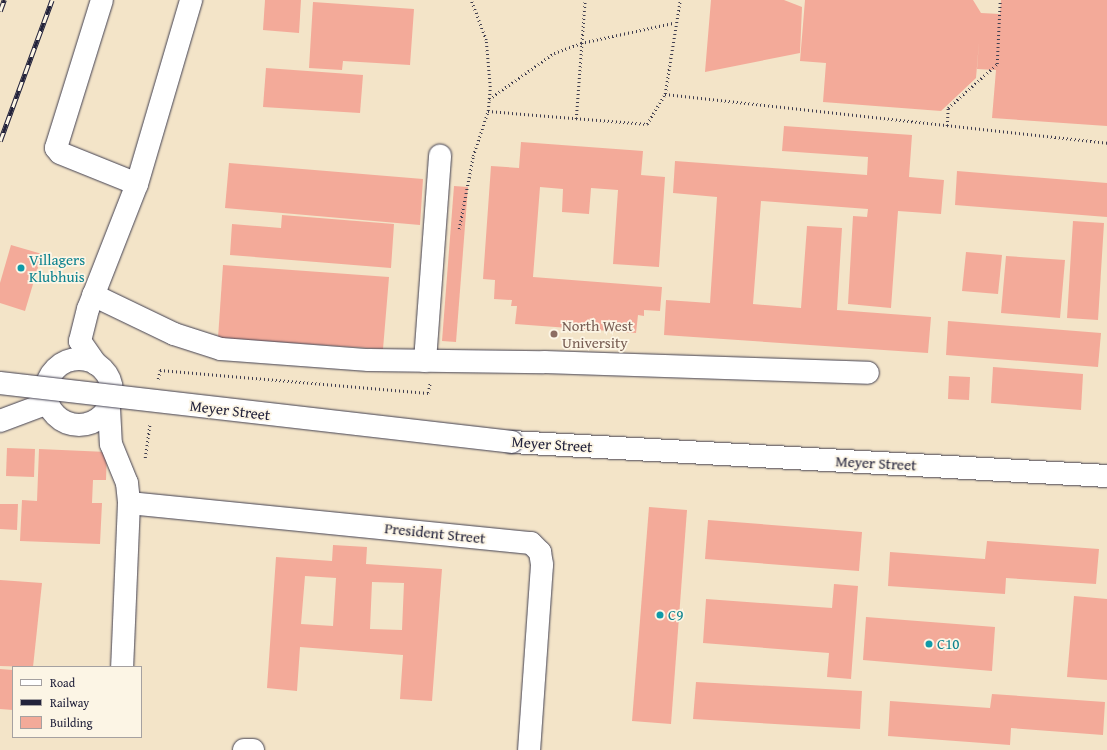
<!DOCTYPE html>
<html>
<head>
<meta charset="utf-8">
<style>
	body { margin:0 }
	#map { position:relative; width:1107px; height:750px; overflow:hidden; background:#f3e4c8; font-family:"Gentium Book Plus",serif }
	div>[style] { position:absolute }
	.building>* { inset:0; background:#f3aa99 }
	.path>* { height:2.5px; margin-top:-1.25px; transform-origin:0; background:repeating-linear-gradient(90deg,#413f50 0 1px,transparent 0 4px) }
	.roads { filter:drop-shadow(0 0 1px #413f50) drop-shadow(0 0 1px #413f50) }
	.minor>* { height:22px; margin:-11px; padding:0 11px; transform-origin:11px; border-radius:11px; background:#fff }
	.minor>.ring { margin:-11px; padding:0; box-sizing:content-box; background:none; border:22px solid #fff; border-radius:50% }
	.rail>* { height:4.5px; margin-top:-2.25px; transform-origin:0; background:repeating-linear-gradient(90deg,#fcf5e5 0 9px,#22223b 0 18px); box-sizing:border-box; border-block:1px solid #22223b }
	.bridges { filter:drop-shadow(0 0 1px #413f50) drop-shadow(0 0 1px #413f50) }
	.minor-bridge>* { height:22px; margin:-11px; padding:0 11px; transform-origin:11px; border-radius:11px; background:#fff }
	.dots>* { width:11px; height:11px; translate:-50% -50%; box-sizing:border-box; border:2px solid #fcf5e5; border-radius:50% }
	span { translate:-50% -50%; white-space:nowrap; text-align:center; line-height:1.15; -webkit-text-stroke:3.5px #fcf5e5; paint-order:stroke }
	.culture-label { font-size:15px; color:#0d838f }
	.left { translate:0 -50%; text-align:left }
	.education-label { font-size:15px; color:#785e54 }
	.street-label { font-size:15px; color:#22223b }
	.legend { position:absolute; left:12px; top:666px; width:130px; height:72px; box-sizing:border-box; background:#fcf5e5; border:1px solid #a5a1a1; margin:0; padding:5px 7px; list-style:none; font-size:12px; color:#22223b }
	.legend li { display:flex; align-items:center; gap:8px; height:20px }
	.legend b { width:20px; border:1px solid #a5a1a1 }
</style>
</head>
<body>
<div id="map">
	<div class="building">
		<i style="clip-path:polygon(265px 0,301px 0,299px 33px,263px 30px)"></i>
		<i style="clip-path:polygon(711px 0,784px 0,802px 7px,800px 53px,705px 72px)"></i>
		<i style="clip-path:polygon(805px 0,973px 0,981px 13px,1000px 14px,1001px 0,1107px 0,1107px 126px,992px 118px,996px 70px,977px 69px,979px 42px,976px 78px,941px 111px,823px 102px,826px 63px,800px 61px)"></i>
		<i style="clip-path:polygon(313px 2px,414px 9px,410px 65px,343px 61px,342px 70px,309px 68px)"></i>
		<i style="clip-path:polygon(266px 68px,363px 75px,360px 113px,263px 107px)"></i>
		<i style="clip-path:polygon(784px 126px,912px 135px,909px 177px,944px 180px,941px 214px,898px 211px,891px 308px,848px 304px,853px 216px,867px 217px,868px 209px,761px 201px,753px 304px,801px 308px,807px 226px,842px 228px,837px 310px,931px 317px,928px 353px,664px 335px,666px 300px,710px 303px,717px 197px,673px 193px,675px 161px,867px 175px,868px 157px,782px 151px)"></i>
		<i style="clip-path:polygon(521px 142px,643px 151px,641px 175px,665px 177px,659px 267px,613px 264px,618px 190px,591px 188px,589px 214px,562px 212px,563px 189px,540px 187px,533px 277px,662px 287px,660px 311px,644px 310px,644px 316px,638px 315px,636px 333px,515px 324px,517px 306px,511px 306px,512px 300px,494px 299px,495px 280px,483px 279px,491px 166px,519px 168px)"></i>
		<i style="clip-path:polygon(229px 163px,423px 179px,420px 225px,225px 208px)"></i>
		<i style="clip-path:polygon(957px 171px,1107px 183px,1107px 217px,955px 205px)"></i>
		<i style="clip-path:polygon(454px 186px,468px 187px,456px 342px,442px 341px)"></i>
		<i style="clip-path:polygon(282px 215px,394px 224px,391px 268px,230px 255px,232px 224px,281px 228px)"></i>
		<i style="clip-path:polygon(1073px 221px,1104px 223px,1098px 320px,1067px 318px)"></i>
		<i style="clip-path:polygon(11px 245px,42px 254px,25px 311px,0 303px,0 283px)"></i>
		<i style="clip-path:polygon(966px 252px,1002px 255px,998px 294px,962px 291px)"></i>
		<i style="clip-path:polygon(1006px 256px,1065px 260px,1060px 318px,1001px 313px)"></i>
		<i style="clip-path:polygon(223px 265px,389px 277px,383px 349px,218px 338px)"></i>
		<i style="clip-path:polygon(948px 321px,1101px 333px,1098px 367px,946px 355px)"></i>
		<i style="clip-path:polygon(993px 367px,1083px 374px,1081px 410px,991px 403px)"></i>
		<i style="clip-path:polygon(949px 376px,970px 377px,969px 400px,948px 399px)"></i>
		<i style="clip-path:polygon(7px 448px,35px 449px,34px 477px,6px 476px)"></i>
		<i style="clip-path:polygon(39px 449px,107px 452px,106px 480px,93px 480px,92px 503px,102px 503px,100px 544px,20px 541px,22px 500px,37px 501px)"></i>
		<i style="clip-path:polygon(0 504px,18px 504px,17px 530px,0 529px)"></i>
		<i style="clip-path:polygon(649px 507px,687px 510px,671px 724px,632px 721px)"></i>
		<i style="clip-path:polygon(708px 520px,862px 532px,859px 571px,705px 559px)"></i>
		<i style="clip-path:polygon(987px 541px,1099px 549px,1096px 584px,1006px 578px,1005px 594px,888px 586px,890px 552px,985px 559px)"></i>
		<i style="clip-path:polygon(evenodd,333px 545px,367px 547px,366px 564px,442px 569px,432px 701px,400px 699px,403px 655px,300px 647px,297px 691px,267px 688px,276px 557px,332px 561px,333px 545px,305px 576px,336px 578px,333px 626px,301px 624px,305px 576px,333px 545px,372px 582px,404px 583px,402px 630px,370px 629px,372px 582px)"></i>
		<i style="clip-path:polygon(0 580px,42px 583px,33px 667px,0 666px)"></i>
		<i style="clip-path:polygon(834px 584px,858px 586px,851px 679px,827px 677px,829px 653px,703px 643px,706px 599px,832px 608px)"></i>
		<i style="clip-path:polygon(1074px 596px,1107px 599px,1107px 680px,1067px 677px)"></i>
		<i style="clip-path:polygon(866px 617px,995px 627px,992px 671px,863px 660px)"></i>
		<i style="clip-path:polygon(0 669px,13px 670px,13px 710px,0 709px)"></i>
		<i style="clip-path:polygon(696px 682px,862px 691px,860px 729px,693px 719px)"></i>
		<i style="clip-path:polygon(992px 694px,1105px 702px,1103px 735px,1011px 728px,1010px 745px,888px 736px,890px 701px,990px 708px)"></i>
	</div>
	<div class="path">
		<i style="left:665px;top:94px;width:95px;rotate:-80.9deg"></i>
		<i style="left:489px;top:99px;width:80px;rotate:-35.3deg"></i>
		<i style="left:554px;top:53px;width:29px;rotate:-20deg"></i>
		<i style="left:581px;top:43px;width:94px;rotate:-12.3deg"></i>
		<i style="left:488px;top:111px;width:160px;rotate:4.7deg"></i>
		<i style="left:647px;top:124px;width:35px;rotate:-59deg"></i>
		<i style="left:665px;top:94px;width:445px;rotate:6.3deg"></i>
		<i style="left:576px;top:119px;width:119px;rotate:-85.7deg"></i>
		<i style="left:947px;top:126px;width:18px;rotate:-87deg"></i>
		<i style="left:948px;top:108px;width:66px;rotate:-41.9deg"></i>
		<i style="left:997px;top:64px;width:64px;rotate:-87.3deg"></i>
		<i style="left:459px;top:229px;width:74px;rotate:-79.1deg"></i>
		<i style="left:473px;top:156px;width:47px;rotate:-71.6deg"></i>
		<i style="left:488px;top:111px;width:24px;rotate:-85deg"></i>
		<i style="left:490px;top:87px;width:47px;rotate:-94.9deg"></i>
		<i style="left:486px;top:40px;width:43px;rotate:-110.6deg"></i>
		<i style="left:158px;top:379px;width:9px;rotate:-77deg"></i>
		<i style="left:160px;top:370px;width:269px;rotate:4.9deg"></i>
		<i style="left:428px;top:393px;width:10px;rotate:-79deg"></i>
		<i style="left:145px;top:458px;width:35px;rotate:-82deg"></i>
	</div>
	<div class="roads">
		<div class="minor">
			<i style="left:102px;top:0;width:155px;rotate:107.3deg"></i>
			<i style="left:56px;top:148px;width:6px;rotate:51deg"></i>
			<i style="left:60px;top:153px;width:83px;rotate:21.9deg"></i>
			<i style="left:93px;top:295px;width:90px;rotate:25.7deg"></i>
			<i style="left:174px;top:334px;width:49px;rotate:17.7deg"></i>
			<i style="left:221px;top:349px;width:148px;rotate:4.3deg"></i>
			<i style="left:369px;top:360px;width:175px;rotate:0.7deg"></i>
			<i style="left:544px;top:362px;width:324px;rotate:1.9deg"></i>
			<i class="ring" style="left:46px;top:359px;width:44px;height:44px"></i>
			<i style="left:425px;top:361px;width:206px;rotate:-85.8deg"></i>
			<i style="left:96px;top:364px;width:28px;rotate:-125deg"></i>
			<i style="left:80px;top:341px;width:33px;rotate:-76deg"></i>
			<i style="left:88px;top:309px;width:134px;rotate:-68.6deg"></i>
			<i style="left:137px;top:184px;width:192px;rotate:-73.6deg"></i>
			<i style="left:109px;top:408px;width:36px;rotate:87deg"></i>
			<i style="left:111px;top:444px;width:42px;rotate:67.7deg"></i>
			<i style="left:127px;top:483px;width:20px;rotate:84deg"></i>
			<i style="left:129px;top:503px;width:164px;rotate:92.4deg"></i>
			<i style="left:0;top:421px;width:51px;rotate:-20.6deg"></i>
			<i style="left:512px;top:442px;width:596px;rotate:3.27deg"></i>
			<i style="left:129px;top:503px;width:404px;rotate:5.7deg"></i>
			<i style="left:531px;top:543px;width:13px;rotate:45deg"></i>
			<i style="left:540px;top:552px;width:13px;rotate:81deg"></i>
			<i style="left:542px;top:565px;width:185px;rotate:94deg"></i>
			<i style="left:244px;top:750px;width:9px"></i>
		</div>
	</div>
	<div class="rail">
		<i style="left:0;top:11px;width:12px;rotate:-70deg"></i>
		<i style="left:0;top:141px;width:150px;rotate:-69.8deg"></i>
	</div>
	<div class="bridges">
		<div class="minor-bridge">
			<i style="left:0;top:383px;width:515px;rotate:6.57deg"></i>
		</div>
	</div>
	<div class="dots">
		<i style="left:21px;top:268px;background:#0f9aa8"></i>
		<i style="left:554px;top:334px;background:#8d6e63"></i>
		<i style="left:660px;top:615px;background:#0f9aa8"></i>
		<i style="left:929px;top:644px;background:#0f9aa8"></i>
	</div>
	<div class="culture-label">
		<span class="left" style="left:29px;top:268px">Villagers<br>Klubhuis</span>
		<span class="left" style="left:668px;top:615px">C9</span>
		<span class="left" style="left:937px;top:644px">C10</span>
	</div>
	<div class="education-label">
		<span class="left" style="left:562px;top:334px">North West<br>University</span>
	</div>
	<div class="street-label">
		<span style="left:230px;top:410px;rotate:7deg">Meyer Street</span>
		<span style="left:552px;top:444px;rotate:4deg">Meyer Street</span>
		<span style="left:876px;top:463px;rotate:3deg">Meyer Street</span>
		<span style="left:435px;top:533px;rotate:6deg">President Street</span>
	</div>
	<ul class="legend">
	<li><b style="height:5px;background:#fff"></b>Road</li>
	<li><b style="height:5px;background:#22223b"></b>Railway</li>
	<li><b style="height:11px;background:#f3aa99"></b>Building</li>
	</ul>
</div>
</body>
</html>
